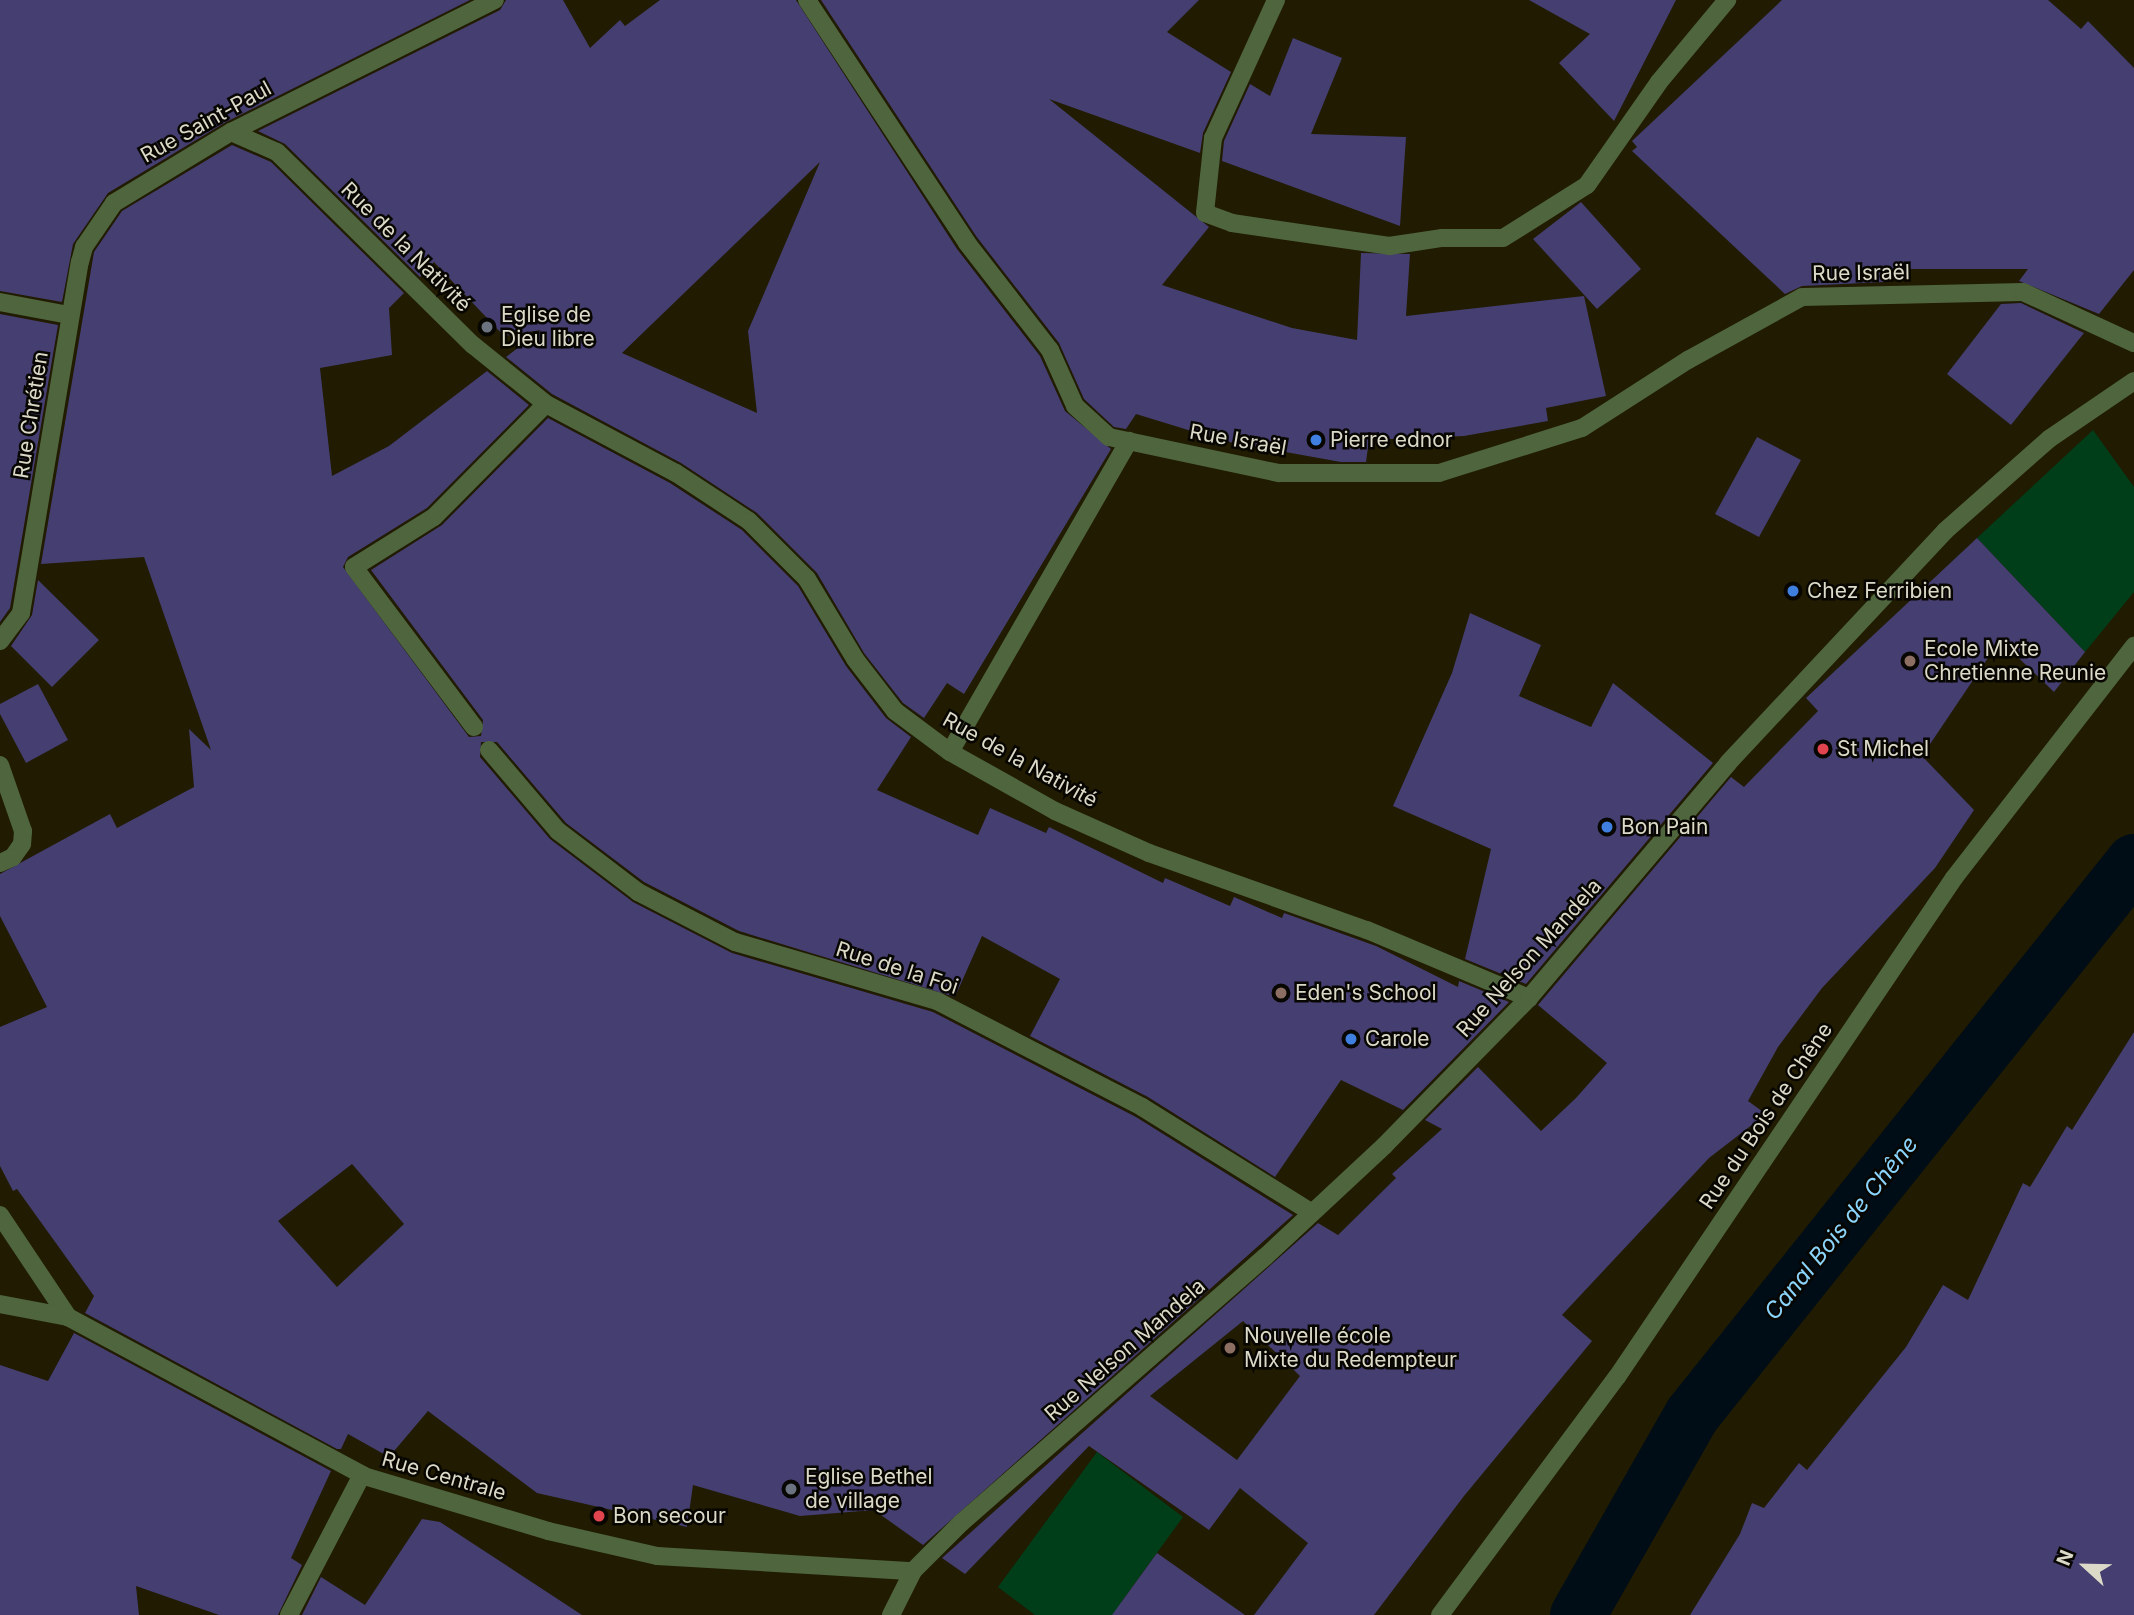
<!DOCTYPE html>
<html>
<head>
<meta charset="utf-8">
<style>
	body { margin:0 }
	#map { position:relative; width:2134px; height:1615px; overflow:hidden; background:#201b01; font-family:Inter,sans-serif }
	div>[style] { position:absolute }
	.green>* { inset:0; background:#003e1a }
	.canal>* { height:56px; margin:-28px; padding:0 28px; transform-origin:28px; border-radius:28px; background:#000d17 }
	.building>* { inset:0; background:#453e71 }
	.minor>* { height:18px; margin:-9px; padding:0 9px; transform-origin:9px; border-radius:9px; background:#4e653e }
	.dots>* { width:19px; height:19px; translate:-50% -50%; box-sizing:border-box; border:4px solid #080601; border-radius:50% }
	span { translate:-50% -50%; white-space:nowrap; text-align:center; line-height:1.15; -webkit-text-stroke:5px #080601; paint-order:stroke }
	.street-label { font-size:21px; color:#dbd9c8 }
	.poi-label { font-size:21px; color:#dbd9c8 }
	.left { translate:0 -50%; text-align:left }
	.water-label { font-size:23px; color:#8bd5fd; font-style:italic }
	.north { position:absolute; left:2050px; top:1531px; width:70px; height:70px; -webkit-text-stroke:5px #080601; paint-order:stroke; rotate:292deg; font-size:19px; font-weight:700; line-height:28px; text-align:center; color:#dbd9c8 }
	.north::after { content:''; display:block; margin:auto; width:24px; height:32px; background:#dbd9c8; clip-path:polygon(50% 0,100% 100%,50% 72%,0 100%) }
</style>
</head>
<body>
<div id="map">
	<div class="green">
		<i style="clip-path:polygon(2093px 430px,2134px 487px,2134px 592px,2085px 652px,1977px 538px)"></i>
		<i style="clip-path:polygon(1097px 1452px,1183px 1517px,1122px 1601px,1140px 1615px,1035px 1615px,998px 1587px)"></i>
	</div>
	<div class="canal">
		<i style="left:1578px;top:1615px;width:230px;rotate:-60.3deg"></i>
		<i style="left:1692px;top:1415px;width:708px;rotate:-51.37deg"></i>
	</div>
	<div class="building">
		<i style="clip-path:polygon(0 0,470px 0,226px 122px,108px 193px,73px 244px,62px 302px,0 291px)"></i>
		<i style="clip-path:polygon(evenodd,506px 0,563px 0,590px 48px,620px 20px,625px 26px,660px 0,796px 0,957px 249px,1040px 356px,1065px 411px,1111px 449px,964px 694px,947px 683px,924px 718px,903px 703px,864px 653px,817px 573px,757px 513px,681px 463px,552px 394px,506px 357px,541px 330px,504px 336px,434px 262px,420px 277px,285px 144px,258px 131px,500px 10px,506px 0,820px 162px,748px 331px,757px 413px,622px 353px,820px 162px)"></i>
		<i style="clip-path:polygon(821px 0,1199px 0,1167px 32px,1231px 72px,1203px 133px,1200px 153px,1049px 99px,1209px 227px,1162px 285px,1292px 328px,1357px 340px,1361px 253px,1410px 254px,1406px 316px,1584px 296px,1606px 396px,1546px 408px,1548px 421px,1464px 436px,1369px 440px,1366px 462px,1341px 462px,1224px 441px,1136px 414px,1126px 429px,1114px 427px,1084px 399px,1059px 343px,976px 236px)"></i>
		<i style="clip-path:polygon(1529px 0,1676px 0,1614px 121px,1559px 63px,1590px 34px)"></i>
		<i style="clip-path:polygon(1782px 0,2048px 0,2081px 29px,2088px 21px,2134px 68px,2134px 270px,2099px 314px,2019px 281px,2028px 269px,1884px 269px,1884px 282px,1802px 286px,1785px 294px,1632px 151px,1637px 147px,1632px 141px)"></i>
		<i style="clip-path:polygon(1293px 38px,1342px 58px,1311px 134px,1406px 137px,1400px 226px,1222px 161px,1224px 141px,1250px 84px,1270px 96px)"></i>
		<i style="clip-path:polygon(evenodd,232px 145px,271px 162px,404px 293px,389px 308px,392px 355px,320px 368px,332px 476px,389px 446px,487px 371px,529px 405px,427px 508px,348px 557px,343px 567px,469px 737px,481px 736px,483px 720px,371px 570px,442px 525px,548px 418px,670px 483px,742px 530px,798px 586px,846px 666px,886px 718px,911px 737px,877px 790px,978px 835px,990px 808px,1046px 833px,1049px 827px,1163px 883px,1165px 878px,1230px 906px,1234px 897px,1282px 918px,1284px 913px,1376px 946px,1458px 987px,1459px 981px,1509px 1002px,1403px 1110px,1341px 1080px,1275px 1177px,1148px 1097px,1030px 1036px,1060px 979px,982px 936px,955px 997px,739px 931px,644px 882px,566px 823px,497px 742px,481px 742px,480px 757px,550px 839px,633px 902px,732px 953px,933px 1012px,1136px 1117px,1293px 1215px,923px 1545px,874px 1510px,800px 1516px,693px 1485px,687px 1527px,537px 1493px,428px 1411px,389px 1457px,348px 1434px,341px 1449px,337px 1449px,85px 1313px,94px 1296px,17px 1189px,13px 1191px,0 1166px,0 1027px,47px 1007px,0 916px,0 874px,110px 814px,117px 828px,194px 787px,189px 729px,211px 750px,144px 557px,41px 564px,94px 252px,122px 211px,232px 145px,352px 1164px,404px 1224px,337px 1287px,278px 1221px,352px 1164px)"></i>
		<i style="clip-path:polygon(1581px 202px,1641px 269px,1597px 309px,1533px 239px)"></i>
		<i style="clip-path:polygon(2021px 303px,2084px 333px,2011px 425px,1947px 374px,2001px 304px)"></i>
		<i style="clip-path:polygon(0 314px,58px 325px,10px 608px,0 622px)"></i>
		<i style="clip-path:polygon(1757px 437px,1801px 460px,1759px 537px,1715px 514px)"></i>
		<i style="clip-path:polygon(evenodd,1977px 538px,2085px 652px,2054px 692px,2000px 640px,1922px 756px,1974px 810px,1935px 868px,1822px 988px,1778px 1047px,1748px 1101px,1766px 1114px,1709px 1158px,1562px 1315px,1592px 1341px,1464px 1496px,1374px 1615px,1254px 1615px,1308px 1543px,1240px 1488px,1209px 1530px,1089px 1446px,965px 1574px,942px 1558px,1318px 1223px,1338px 1235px,1396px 1178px,1392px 1174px,1442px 1129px,1425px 1120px,1478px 1067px,1541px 1131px,1576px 1098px,1607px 1063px,1538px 1005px,1731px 777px,1744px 787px,1818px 711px,1806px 698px,1977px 538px,1243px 1321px,1300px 1376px,1237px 1460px,1150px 1396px,1243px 1321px)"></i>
		<i style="clip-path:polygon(38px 580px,99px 640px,52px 687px,11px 646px,32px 615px)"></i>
		<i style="clip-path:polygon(1470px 613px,1541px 645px,1519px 696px,1591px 727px,1613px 683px,1713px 763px,1526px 984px,1465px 959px,1491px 849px,1393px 806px,1452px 673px)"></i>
		<i style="clip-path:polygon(38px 684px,68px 740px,26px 763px,0 714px,0 704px)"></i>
		<i style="clip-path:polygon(2134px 1032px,2134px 1615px,1690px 1615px,1740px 1534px,1752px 1503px,1764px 1508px,1799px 1463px,1807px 1470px,1906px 1347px,1943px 1285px,1968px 1300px,2023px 1183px,2030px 1187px,2067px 1126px,2072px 1130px)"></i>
		<i style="clip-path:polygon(74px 1333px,331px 1471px,291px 1558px,302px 1565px,278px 1615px,219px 1615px,136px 1586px,139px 1615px,0 1615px,0 1365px,48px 1381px)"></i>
		<i style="clip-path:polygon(422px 1519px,440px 1522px,582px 1615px,302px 1615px,321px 1577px,365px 1605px)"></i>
		<i style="clip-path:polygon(1157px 1553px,1245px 1615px,1112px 1615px)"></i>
	</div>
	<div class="minor">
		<i style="left:807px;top:0;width:291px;rotate:56.6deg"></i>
		<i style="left:967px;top:243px;width:135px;rotate:52.2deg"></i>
		<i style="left:1050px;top:350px;width:61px;rotate:65.9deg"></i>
		<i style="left:1075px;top:406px;width:46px;rotate:42.4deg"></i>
		<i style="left:1109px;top:437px;width:174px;rotate:12deg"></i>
		<i style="left:1279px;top:473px;width:160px"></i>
		<i style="left:1439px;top:473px;width:150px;rotate:-17.5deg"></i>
		<i style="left:1582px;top:428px;width:126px;rotate:-32.7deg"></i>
		<i style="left:1688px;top:360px;width:130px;rotate:-28.9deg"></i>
		<i style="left:1802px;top:297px;width:221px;rotate:-1.3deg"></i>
		<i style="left:2023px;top:292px;width:122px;rotate:24.7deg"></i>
		<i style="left:1276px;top:0;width:152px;rotate:114.5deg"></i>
		<i style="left:1213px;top:138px;width:75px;rotate:96.1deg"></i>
		<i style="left:1205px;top:213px;width:29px;rotate:20deg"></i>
		<i style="left:1232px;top:223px;width:159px;rotate:8.3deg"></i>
		<i style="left:1389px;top:246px;width:54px;rotate:-8.6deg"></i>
		<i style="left:1442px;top:238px;width:61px"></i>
		<i style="left:1503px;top:238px;width:99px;rotate:-32.2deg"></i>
		<i style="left:1587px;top:185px;width:126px;rotate:-55deg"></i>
		<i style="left:1659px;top:82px;width:107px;rotate:-50.3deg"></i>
		<i style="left:231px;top:132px;width:50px;rotate:23.5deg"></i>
		<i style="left:277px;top:152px;width:275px;rotate:44.6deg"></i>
		<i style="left:473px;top:345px;width:94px;rotate:38.9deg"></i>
		<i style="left:546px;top:404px;width:147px;rotate:28deg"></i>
		<i style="left:676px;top:473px;width:87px;rotate:33.3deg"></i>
		<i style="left:749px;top:521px;width:82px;rotate:45deg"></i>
		<i style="left:807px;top:579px;width:93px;rotate:59deg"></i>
		<i style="left:855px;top:659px;width:66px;rotate:52.4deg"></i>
		<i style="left:895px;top:711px;width:69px;rotate:36.7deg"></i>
		<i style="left:950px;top:752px;width:120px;rotate:29.3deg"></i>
		<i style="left:1055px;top:811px;width:103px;rotate:24.1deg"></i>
		<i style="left:1149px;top:853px;width:231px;rotate:19.5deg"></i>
		<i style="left:1367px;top:930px;width:176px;rotate:22.8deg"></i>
		<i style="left:0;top:302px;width:70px;rotate:10.7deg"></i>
		<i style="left:0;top:641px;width:35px;rotate:-53deg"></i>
		<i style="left:21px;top:613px;width:356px;rotate:-80.5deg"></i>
		<i style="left:80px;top:262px;width:16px;rotate:-75deg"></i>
		<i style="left:84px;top:247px;width:53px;rotate:-55.7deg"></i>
		<i style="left:114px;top:203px;width:137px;rotate:-31.3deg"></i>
		<i style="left:231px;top:132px;width:295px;rotate:-26.6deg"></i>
		<i style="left:474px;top:727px;width:200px;rotate:-126.9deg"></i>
		<i style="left:354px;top:567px;width:94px;rotate:-32deg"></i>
		<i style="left:434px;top:517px;width:159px;rotate:-45.3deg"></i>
		<i style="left:489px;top:750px;width:106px;rotate:49.6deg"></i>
		<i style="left:558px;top:831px;width:101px;rotate:37.3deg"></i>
		<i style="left:638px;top:892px;width:109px;rotate:27.3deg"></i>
		<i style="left:735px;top:942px;width:210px;rotate:16.3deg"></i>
		<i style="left:937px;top:1001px;width:231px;rotate:27.3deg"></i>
		<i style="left:1142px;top:1107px;width:200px;rotate:31.9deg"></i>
		<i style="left:950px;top:752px;width:359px;rotate:-60.1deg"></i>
		<i style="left:0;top:765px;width:70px;rotate:70.8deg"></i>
		<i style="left:23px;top:831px;width:13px;rotate:94deg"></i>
		<i style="left:22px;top:844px;width:16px;rotate:125deg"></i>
		<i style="left:13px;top:857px;width:14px;rotate:155deg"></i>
		<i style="left:0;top:1215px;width:123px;rotate:56.3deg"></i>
		<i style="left:0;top:1304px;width:69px;rotate:10.8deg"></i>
		<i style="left:68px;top:1317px;width:336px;rotate:28.2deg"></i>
		<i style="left:364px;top:1476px;width:192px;rotate:16.6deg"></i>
		<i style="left:548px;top:1531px;width:112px;rotate:12.9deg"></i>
		<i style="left:657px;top:1556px;width:256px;rotate:3.4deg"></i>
		<i style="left:289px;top:1615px;width:158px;rotate:-62.5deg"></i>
		<i style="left:891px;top:1615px;width:49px;rotate:-63.4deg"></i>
		<i style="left:913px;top:1571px;width:68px;rotate:-45deg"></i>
		<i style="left:961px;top:1523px;width:404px;rotate:-41.2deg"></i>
		<i style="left:1265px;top:1257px;width:163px;rotate:-43deg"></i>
		<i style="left:1384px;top:1146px;width:207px;rotate:-45.6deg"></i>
		<i style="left:1529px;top:998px;width:308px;rotate:-49.7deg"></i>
		<i style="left:1728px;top:763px;width:318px;rotate:-46.9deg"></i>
		<i style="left:1945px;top:531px;width:139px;rotate:-41.5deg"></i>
		<i style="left:2049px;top:439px;width:103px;rotate:-34.3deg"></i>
		<i style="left:1440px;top:1615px;width:297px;rotate:-53.4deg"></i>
		<i style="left:1617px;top:1377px;width:602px;rotate:-55.97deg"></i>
		<i style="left:1954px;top:878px;width:294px;rotate:-52.2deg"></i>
	</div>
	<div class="dots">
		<i style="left:487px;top:327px;background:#6b7280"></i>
		<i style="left:1316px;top:440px;background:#3f7fe0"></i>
		<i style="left:1793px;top:591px;background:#3f7fe0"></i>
		<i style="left:1910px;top:661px;background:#8d6e63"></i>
		<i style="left:1823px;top:749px;background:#e0444e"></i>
		<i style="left:1607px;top:827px;background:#3f7fe0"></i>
		<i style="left:1281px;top:993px;background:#8d6e63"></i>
		<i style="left:1351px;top:1039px;background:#3f7fe0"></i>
		<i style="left:1230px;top:1348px;background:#8d6e63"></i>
		<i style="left:791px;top:1489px;background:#6b7280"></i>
		<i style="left:599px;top:1516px;background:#e0444e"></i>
	</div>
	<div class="street-label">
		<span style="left:206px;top:122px;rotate:-29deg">Rue Saint-Paul</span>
		<span style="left:406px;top:247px;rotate:45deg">Rue de la Nativité</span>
		<span style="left:1861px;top:273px;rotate:-1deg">Rue Israël</span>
		<span style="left:31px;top:415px;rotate:-81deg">Rue Chrétien</span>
		<span style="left:1238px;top:440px;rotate:10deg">Rue Israël</span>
		<span style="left:1020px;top:760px;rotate:29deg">Rue de la Nativité</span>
		<span style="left:1529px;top:958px;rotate:-48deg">Rue Nelson Mandela</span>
		<span style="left:897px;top:968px;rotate:18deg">Rue de la Foi</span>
		<span style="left:1766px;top:1116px;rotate:-56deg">Rue du Bois de Chêne</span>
		<span style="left:1125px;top:1350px;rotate:-41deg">Rue Nelson Mandela</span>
		<span style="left:444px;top:1476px;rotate:16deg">Rue Centrale</span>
	</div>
	<div class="poi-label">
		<span class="left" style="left:501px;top:327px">Eglise de<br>Dieu libre</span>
		<span class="left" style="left:1330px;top:440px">Pierre ednor</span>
		<span class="left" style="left:1807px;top:591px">Chez Ferribien</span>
		<span class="left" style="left:1924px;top:661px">Ecole Mixte<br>Chretienne Reunie</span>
		<span class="left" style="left:1837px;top:749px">St Michel</span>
		<span class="left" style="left:1621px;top:827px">Bon Pain</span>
		<span class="left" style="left:1295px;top:993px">Eden's School</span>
		<span class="left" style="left:1365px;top:1039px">Carole</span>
		<span class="left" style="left:1244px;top:1348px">Nouvelle école<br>Mixte du Redempteur</span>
		<span class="left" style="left:805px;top:1489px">Eglise Bethel<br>de village</span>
		<span class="left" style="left:613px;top:1516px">Bon secour</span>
	</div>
	<div class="water-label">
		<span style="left:1841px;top:1228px;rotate:-51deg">Canal Bois de Chêne</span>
	</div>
	<div class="north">N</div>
</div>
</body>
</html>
